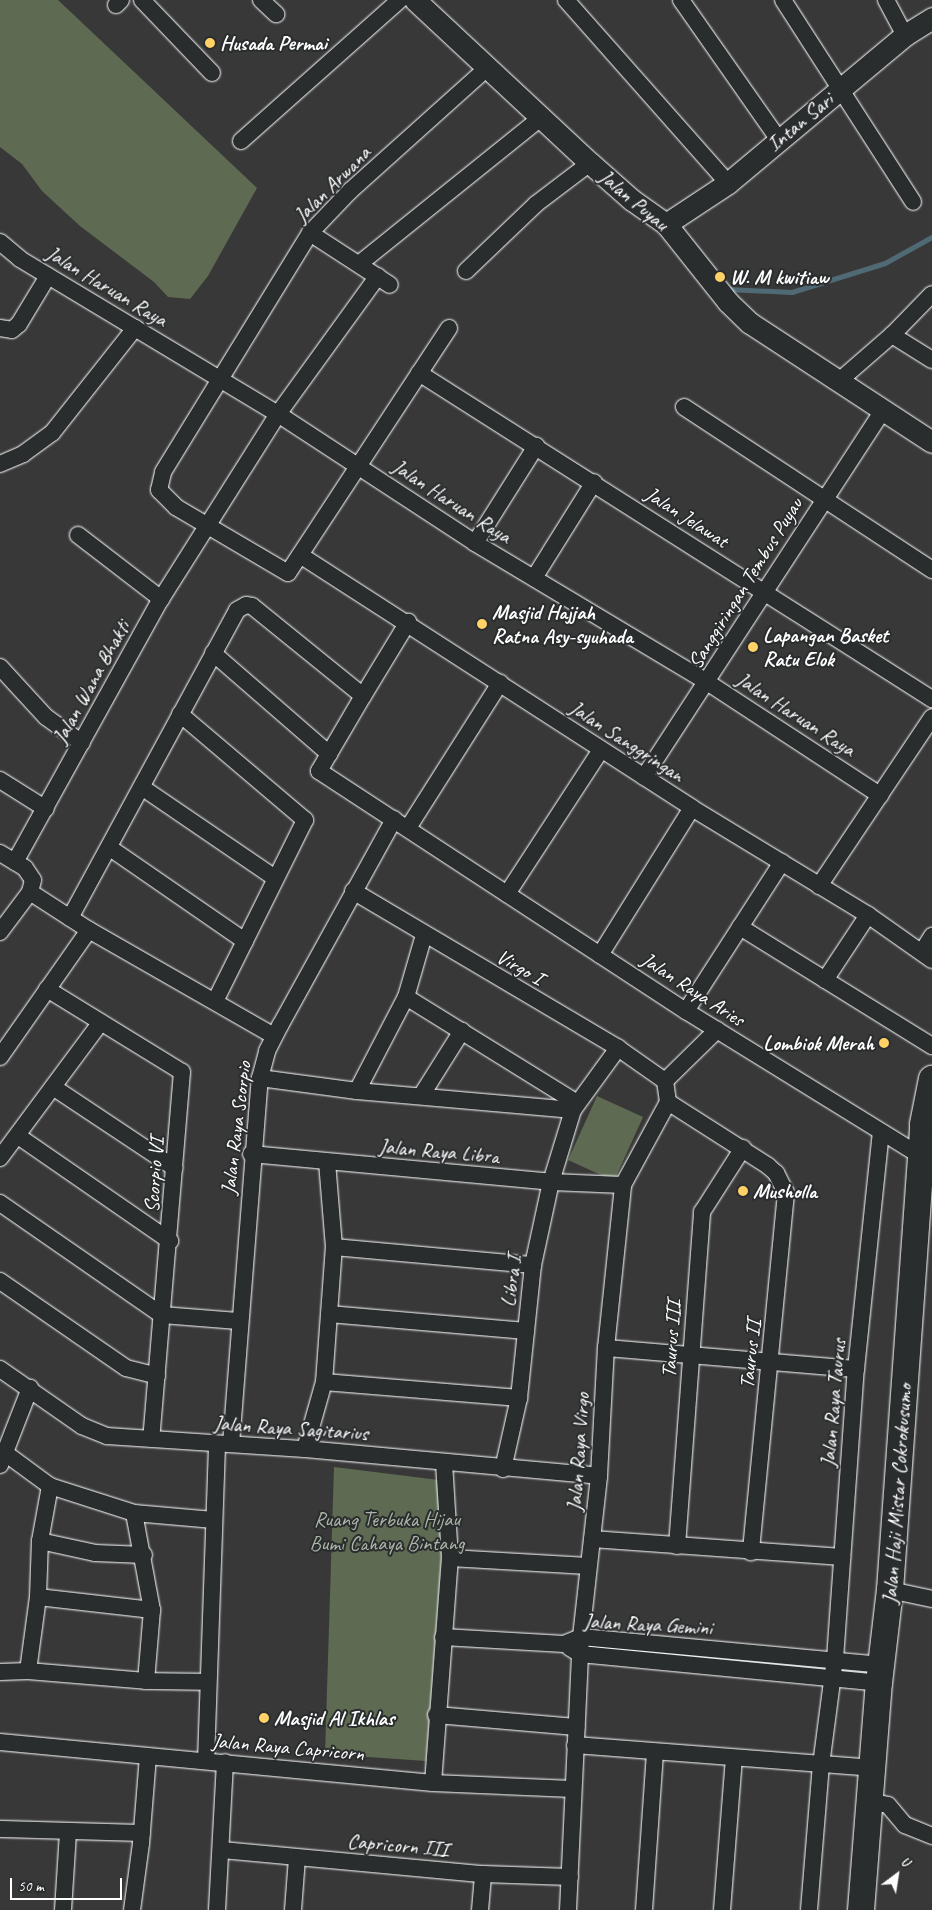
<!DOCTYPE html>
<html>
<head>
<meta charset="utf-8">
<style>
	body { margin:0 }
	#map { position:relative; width:932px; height:1910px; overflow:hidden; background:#393838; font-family:Caveat,sans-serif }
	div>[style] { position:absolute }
	.green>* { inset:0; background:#5e6a52 }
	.stream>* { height:4.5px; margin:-2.25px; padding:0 2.25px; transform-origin:2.25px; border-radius:2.25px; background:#4f6a74 }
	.roads { filter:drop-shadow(0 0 1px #fff) drop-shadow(0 0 1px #fff) }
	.minor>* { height:16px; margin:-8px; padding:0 8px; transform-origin:8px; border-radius:8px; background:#2a2d2e }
	.tertiary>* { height:21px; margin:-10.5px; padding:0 10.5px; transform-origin:10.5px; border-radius:10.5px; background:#2a2d2e }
	.primary>* { height:26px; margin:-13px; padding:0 13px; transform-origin:13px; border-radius:13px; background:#2a2d2e }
	.dots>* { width:14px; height:14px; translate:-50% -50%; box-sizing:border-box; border:2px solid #2a2d2e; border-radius:50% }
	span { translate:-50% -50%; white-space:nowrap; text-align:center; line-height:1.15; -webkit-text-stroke:4px #2a2d2e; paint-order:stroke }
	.poi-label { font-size:21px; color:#fff; font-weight:700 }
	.left { translate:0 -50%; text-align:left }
	.right { translate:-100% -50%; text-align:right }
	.street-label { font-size:21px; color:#fff }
	.park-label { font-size:21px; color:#aeb4a8 }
	.north { position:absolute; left:872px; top:1850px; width:50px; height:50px; -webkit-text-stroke:4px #2a2d2e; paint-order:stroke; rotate:31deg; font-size:14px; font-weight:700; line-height:20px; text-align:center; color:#fff }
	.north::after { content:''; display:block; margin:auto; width:18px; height:22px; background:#fff; clip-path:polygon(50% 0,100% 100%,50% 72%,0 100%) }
	.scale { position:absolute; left:10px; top:1878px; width:112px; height:22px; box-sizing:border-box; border:2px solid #fff; border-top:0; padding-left:6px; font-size:15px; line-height:18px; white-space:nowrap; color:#fff; -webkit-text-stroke:4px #2a2d2e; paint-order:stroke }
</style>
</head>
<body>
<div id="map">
	<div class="green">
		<i style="clip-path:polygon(0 0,58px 0,257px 188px,208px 276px,190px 299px,168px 297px,154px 282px,80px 226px,42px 191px,22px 164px,0 147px)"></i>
		<i style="clip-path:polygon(597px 1096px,643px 1117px,614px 1181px,568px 1160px)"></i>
		<i style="clip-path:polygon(334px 1467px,447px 1481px,426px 1761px,325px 1754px)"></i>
	</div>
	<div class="stream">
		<i style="left:727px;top:289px;width:65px;rotate:2.6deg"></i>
		<i style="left:792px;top:292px;width:97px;rotate:-17.3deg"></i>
		<i style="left:885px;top:263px;width:54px;rotate:-29deg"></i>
	</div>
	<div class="roads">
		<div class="minor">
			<i style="left:142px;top:0;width:101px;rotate:46.2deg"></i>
			<i style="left:261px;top:0;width:21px;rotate:43deg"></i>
			<i style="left:566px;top:0;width:244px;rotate:48.5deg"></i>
			<i style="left:681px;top:0;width:171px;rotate:55deg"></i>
			<i style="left:783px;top:0;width:240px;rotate:57.2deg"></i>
			<i style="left:886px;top:0;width:40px;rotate:62deg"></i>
			<i style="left:116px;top:5px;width:7px;rotate:-45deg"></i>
			<i style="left:241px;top:141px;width:213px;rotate:-41.6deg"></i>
			<i style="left:310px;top:233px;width:95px;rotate:33deg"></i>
			<i style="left:0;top:242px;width:26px;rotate:40deg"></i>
			<i style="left:20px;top:259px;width:301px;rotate:31deg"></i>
			<i style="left:278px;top:414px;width:235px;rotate:33.2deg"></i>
			<i style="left:475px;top:543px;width:270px;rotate:30.9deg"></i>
			<i style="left:707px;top:682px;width:207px;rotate:33.2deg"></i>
			<i style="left:359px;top:264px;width:235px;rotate:-38.8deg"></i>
			<i style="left:466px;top:271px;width:97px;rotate:-43.7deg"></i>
			<i style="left:536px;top:204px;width:68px;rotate:-37.2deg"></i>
			<i style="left:0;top:328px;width:12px;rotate:9deg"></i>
			<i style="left:12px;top:330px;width:9px;rotate:-41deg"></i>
			<i style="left:19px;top:324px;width:56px;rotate:-58.9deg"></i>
			<i style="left:449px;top:328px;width:293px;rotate:123.3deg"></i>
			<i style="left:288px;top:573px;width:130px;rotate:-149.5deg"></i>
			<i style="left:176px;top:507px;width:24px;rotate:-135deg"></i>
			<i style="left:159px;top:490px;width:18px;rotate:-77deg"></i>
			<i style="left:163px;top:472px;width:281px;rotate:-58.4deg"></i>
			<i style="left:310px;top:233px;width:58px;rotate:-46.4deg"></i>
			<i style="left:350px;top:191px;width:184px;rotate:-41.9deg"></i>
			<i style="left:892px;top:335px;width:47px;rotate:32deg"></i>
			<i style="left:419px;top:373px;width:608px;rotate:32.44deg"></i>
			<i style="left:839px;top:381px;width:70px;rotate:-41deg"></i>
			<i style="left:892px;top:335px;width:57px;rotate:-45.7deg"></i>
			<i style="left:684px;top:407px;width:297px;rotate:33.3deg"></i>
			<i style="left:0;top:464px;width:25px;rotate:-23deg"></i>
			<i style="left:23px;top:454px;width:36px;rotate:-36deg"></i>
			<i style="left:52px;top:433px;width:134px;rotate:-51.7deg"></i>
			<i style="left:78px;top:535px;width:105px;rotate:37.6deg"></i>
			<i style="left:475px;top:543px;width:115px;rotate:-57.8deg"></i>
			<i style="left:300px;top:555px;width:467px;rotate:32.8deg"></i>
			<i style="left:692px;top:808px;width:206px;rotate:31.3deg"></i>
			<i style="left:868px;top:915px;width:78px;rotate:35.1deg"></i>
			<i style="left:534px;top:578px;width:113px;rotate:-58deg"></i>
			<i style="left:213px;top:653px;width:154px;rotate:41deg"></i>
			<i style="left:0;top:667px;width:68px;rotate:47.4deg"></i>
			<i style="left:46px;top:717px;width:44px;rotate:35.8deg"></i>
			<i style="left:363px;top:696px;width:87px;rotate:120.4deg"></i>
			<i style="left:319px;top:771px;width:439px;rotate:33.2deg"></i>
			<i style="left:686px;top:1011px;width:276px;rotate:31.7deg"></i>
			<i style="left:180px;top:714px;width:164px;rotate:40.3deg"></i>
			<i style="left:305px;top:820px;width:202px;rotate:116.4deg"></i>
			<i style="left:644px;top:777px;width:437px;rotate:-56.9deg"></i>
			<i style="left:0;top:780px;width:54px;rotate:32.2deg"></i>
			<i style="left:143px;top:788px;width:160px;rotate:34.3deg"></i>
			<i style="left:408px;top:828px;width:172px;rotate:-57.6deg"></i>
			<i style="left:110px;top:848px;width:164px;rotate:34.6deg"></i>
			<i style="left:0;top:853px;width:29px;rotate:31deg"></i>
			<i style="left:25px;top:868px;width:14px;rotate:56deg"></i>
			<i style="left:33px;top:880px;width:12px;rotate:104deg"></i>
			<i style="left:30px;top:892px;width:50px;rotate:126.9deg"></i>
			<i style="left:15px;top:862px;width:301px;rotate:-61deg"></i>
			<i style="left:161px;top:599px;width:219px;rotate:-57.7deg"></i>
			<i style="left:278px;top:414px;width:170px;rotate:-54.1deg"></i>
			<i style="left:819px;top:886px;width:203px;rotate:-56.2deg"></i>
			<i style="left:353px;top:891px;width:308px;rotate:30.6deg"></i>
			<i style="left:618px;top:1048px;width:57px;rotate:35.1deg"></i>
			<i style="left:30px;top:892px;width:70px;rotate:32.8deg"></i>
			<i style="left:89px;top:930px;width:213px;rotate:29.8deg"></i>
			<i style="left:507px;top:894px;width:172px;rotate:-56.9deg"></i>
			<i style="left:70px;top:918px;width:350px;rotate:-61.5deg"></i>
			<i style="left:237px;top:610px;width:10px;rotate:-29deg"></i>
			<i style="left:246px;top:605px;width:6px;rotate:9deg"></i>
			<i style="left:252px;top:606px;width:143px;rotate:39deg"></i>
			<i style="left:363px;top:696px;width:87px;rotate:-58.7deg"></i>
			<i style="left:740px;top:927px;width:226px;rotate:31.8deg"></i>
			<i style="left:922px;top:952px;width:19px;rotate:-58deg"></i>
			<i style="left:600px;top:955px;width:173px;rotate:-58deg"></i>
			<i style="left:825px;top:980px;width:78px;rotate:-56.5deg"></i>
			<i style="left:47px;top:989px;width:158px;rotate:31.6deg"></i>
			<i style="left:182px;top:1072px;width:368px;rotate:94.8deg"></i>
			<i style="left:406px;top:997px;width:201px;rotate:31.8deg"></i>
			<i style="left:686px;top:1011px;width:177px;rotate:-57.2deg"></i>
			<i style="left:0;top:1057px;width:155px;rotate:-55deg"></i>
			<i style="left:260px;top:1078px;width:98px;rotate:7.6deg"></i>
			<i style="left:357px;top:1091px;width:217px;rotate:5deg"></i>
			<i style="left:53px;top:1087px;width:146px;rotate:33.6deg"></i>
			<i style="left:357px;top:1091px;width:106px;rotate:-62.5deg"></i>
			<i style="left:406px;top:997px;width:65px;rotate:-73.8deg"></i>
			<i style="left:421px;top:1096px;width:77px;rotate:-57.8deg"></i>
			<i style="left:668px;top:1102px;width:119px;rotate:32.6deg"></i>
			<i style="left:768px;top:1166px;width:11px;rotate:41deg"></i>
			<i style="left:776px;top:1173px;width:22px;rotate:63deg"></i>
			<i style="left:786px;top:1193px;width:361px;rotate:95.6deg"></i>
			<i style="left:18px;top:1136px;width:185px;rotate:34.6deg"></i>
			<i style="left:251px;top:1154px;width:301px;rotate:5.3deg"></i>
			<i style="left:551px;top:1182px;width:72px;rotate:2.4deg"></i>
			<i style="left:0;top:1158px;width:169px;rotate:-53.4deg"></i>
			<i style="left:0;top:1203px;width:197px;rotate:34.7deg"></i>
			<i style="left:162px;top:1315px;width:76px;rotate:4.5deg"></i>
			<i style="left:334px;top:1247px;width:200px;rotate:5.2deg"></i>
			<i style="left:0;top:1281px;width:153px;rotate:34.6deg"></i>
			<i style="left:126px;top:1368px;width:32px;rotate:14deg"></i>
			<i style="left:329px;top:1314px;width:198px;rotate:4.9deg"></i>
			<i style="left:606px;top:1348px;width:251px;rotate:4.8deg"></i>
			<i style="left:0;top:1369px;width:100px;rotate:34.8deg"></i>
			<i style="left:82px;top:1426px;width:27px;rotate:22deg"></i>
			<i style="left:107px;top:1436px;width:198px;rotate:3.8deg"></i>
			<i style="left:305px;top:1449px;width:295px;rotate:5.2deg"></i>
			<i style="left:324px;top:1382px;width:196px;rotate:4.7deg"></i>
			<i style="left:231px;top:1444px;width:367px;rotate:-85.5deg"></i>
			<i style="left:260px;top:1078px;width:28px;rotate:-75deg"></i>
			<i style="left:267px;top:1051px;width:30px;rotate:-63deg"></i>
			<i style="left:281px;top:1024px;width:234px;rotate:-61.1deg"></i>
			<i style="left:305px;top:1449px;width:70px;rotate:-74.2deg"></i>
			<i style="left:324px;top:1382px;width:135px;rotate:-85.8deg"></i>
			<i style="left:334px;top:1247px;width:85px;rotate:-94.7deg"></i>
			<i style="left:5px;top:1453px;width:56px;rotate:36.3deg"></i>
			<i style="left:50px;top:1486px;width:88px;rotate:17.8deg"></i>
			<i style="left:134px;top:1513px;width:80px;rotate:5deg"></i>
			<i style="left:0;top:1465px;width:83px;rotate:-68.7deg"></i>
			<i style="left:503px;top:1469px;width:73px;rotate:-77.3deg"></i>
			<i style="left:519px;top:1398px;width:134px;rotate:-84deg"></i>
			<i style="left:533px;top:1265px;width:85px;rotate:-77.8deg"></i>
			<i style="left:551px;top:1182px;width:75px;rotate:-73deg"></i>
			<i style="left:573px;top:1110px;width:77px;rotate:-54deg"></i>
			<i style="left:134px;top:1513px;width:99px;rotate:79.5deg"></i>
			<i style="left:152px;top:1610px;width:71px;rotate:94.8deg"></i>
			<i style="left:592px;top:1539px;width:251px;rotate:4.1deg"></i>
			<i style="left:40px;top:1541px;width:56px;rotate:12.3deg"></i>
			<i style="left:95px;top:1553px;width:49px;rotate:2.3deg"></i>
			<i style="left:677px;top:1546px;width:335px;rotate:-85.7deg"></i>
			<i style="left:702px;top:1212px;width:76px;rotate:-57.4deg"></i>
			<i style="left:450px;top:1558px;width:138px;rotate:3.3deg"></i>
			<i style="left:890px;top:1590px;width:43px;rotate:12.1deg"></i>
			<i style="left:38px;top:1597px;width:115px;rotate:6.5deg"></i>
			<i style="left:443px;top:1637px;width:121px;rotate:3.3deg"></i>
			<i style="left:564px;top:1644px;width:18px;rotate:-22deg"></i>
			<i style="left:581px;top:1637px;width:302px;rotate:5.3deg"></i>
			<i style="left:570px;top:1648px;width:12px;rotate:31deg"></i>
			<i style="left:580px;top:1654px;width:300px;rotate:5.5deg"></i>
			<i style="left:28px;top:1671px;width:75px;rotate:-82.3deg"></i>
			<i style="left:38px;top:1597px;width:56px;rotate:-88deg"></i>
			<i style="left:40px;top:1541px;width:56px;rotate:-79.7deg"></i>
			<i style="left:0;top:1672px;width:28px;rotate:-2deg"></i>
			<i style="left:28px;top:1671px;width:118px;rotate:4.8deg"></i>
			<i style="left:146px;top:1681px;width:62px;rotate:0.9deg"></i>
			<i style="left:436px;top:1715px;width:141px;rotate:4.9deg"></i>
			<i style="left:0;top:1742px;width:435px;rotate:5.4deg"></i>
			<i style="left:433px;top:1783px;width:140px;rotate:2.5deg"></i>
			<i style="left:575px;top:1745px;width:297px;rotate:4.4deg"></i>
			<i style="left:206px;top:1761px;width:317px;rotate:-88deg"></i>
			<i style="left:433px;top:1783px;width:226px;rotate:-85.7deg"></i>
			<i style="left:450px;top:1558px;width:95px;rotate:-93.6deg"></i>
			<i style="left:870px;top:1801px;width:18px;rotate:13deg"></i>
			<i style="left:888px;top:1805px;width:26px;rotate:50deg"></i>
			<i style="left:905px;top:1825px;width:29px;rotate:22deg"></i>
			<i style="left:0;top:1829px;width:142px;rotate:1.6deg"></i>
			<i style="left:222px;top:1850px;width:262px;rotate:5.3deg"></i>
			<i style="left:483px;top:1874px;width:87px;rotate:2deg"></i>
			<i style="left:63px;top:1910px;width:77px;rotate:-86.3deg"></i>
			<i style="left:132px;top:1910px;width:68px;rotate:-82.3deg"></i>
			<i style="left:141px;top:1843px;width:87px;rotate:-85.4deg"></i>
			<i style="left:217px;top:1910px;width:148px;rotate:-86.9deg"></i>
			<i style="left:293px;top:1910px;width:52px;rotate:-85.6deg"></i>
			<i style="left:480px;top:1910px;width:36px;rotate:-85deg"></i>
			<i style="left:568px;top:1910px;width:273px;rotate:-87.3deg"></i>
			<i style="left:581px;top:1637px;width:162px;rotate:-83.6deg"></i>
			<i style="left:599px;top:1476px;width:128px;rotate:-86.9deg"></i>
			<i style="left:606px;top:1348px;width:164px;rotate:-84deg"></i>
			<i style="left:623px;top:1185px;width:94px;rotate:-61.5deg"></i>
			<i style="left:668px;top:1102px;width:21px;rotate:-98deg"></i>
			<i style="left:665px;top:1081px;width:73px;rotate:-44.4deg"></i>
			<i style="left:644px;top:1910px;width:158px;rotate:-86deg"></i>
			<i style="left:722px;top:1910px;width:151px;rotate:-85.5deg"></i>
			<i style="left:809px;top:1910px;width:145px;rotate:-85.3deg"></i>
			<i style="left:821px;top:1765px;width:107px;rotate:-82.5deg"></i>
			<i style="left:835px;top:1659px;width:291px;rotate:-85.9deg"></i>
			<i style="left:856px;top:1369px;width:237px;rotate:-84deg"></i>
		</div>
		<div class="tertiary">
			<i style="left:415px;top:0;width:239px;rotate:43deg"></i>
			<i style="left:590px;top:163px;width:56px;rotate:41.4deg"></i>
			<i style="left:632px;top:200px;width:42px;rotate:35.2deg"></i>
			<i style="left:666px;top:224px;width:100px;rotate:51.5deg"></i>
			<i style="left:728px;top:302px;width:30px;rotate:44deg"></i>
			<i style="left:750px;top:323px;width:217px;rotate:33.2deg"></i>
			<i style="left:666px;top:224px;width:74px;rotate:-33.5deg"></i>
			<i style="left:728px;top:183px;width:231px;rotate:-39.9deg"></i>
			<i style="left:905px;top:35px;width:32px;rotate:-32deg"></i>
		</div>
		<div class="primary">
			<i style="left:861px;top:1910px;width:228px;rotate:-85.5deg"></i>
			<i style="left:879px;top:1683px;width:94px;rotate:-83.3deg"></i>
			<i style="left:890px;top:1590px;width:467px;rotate:-85.9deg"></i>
			<i style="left:923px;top:1124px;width:46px;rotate:-78.7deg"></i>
		</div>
	</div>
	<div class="dots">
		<i style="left:210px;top:43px;background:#ffd166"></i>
		<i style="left:720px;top:277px;background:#ffd166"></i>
		<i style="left:482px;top:624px;background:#ffd166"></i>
		<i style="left:753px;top:647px;background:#ffd166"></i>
		<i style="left:884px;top:1043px;background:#ffd166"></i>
		<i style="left:743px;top:1191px;background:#ffd166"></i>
		<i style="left:264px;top:1718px;background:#ffd166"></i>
	</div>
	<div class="poi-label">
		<span class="left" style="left:220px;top:43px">Husada Permai</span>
		<span class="left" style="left:730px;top:277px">W. M kwitiaw</span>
		<span class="left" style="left:492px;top:624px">Masjid Hajjah<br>Ratna Asy-syuhada</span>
		<span class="left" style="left:763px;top:647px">Lapangan Basket<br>Ratu Elok</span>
		<span class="right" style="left:874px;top:1043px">Lombiok Merah</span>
		<span class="left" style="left:753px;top:1191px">Musholla</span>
		<span class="left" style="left:274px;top:1718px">Masjid Al Ikhlas</span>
	</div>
	<div class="street-label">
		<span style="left:800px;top:122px;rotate:-40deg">Intan Sari</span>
		<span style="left:332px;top:184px;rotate:-45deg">Jalan Arwana</span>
		<span style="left:634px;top:200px;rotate:40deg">Jalan Puyau</span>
		<span style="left:107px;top:286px;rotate:31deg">Jalan Haruan Raya</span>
		<span style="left:452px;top:501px;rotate:33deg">Jalan Haruan Raya</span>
		<span style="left:687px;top:517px;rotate:33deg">Jalan Jelawat</span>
		<span style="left:745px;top:583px;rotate:-58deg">Sanggiringan Tembus Puyau</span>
		<span style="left:91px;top:682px;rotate:-61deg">Jalan Wana Bhakti</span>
		<span style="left:796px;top:714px;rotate:33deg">Jalan Haruan Raya</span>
		<span style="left:627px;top:741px;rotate:33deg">Jalan Sanggringan</span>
		<span style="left:520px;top:967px;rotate:30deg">Virgo I</span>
		<span style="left:693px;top:989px;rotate:33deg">Jalan Raya Aries</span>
		<span style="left:236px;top:1128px;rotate:-83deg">Jalan Raya Scorpio</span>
		<span style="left:439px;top:1151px;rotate:5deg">Jalan Raya Libra</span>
		<span style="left:154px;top:1175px;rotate:-86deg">Scorpio VI</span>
		<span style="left:511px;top:1281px;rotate:-82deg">Libra I</span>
		<span style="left:671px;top:1339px;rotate:-86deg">Taurus III</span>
		<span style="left:750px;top:1354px;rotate:-84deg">Taurus II</span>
		<span style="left:833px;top:1403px;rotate:-85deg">Jalan Raya Taurus</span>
		<span style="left:291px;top:1428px;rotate:4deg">Jalan Raya Sagitarius</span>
		<span style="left:578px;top:1452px;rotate:-86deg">Jalan Raya Virgo</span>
		<span style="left:897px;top:1494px;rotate:-86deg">Jalan Haji Mistar Cokrokusumo</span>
		<span style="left:648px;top:1624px;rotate:3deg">Jalan Raya Gemini</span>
		<span style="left:288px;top:1747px;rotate:5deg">Jalan Raya Capricorn</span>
		<span style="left:398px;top:1845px;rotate:5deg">Capricorn III</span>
	</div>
	<div class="park-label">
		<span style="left:387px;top:1531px">Ruang Terbuka Hijau<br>Bumi Cahaya Bintang</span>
	</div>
	<div class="north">U</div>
	<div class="scale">50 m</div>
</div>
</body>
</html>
